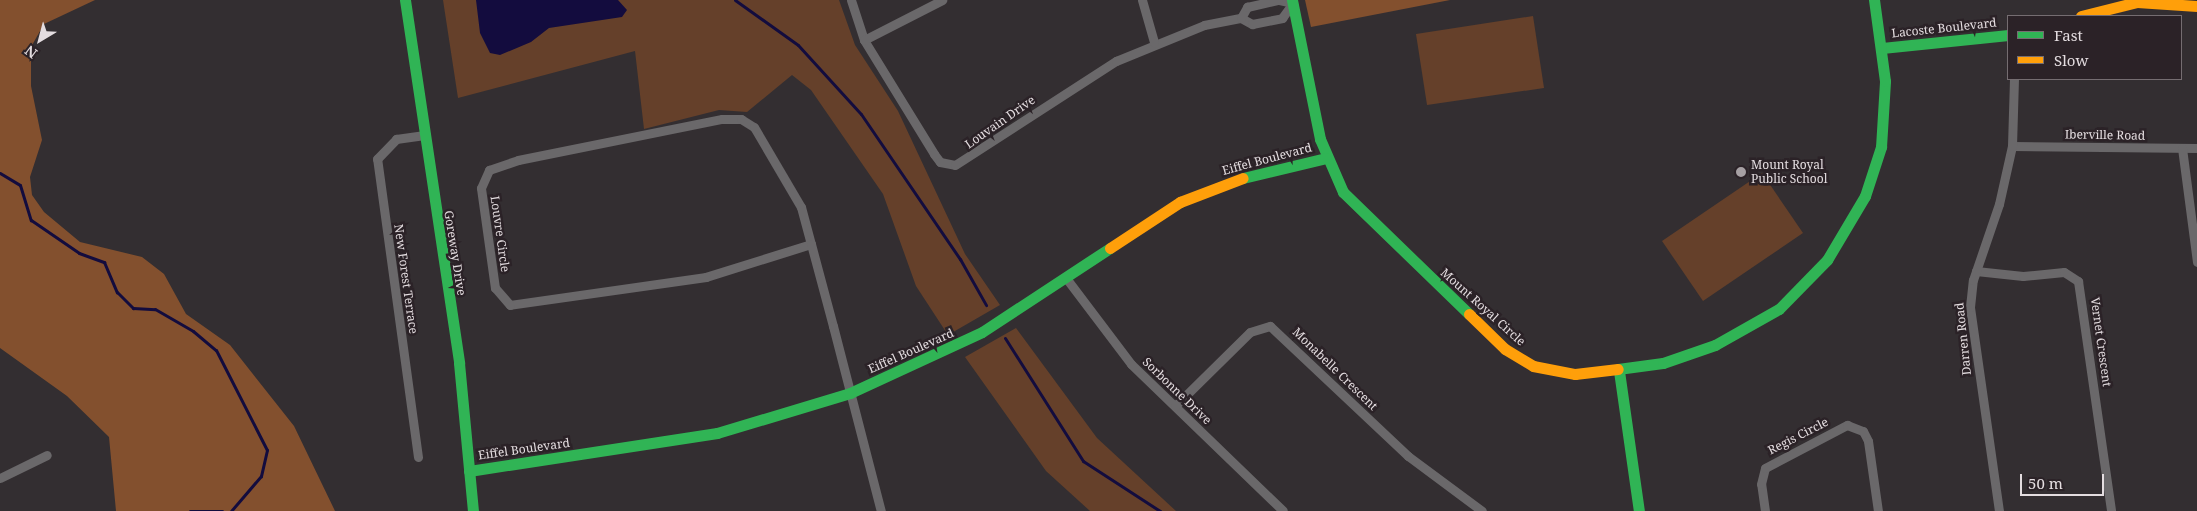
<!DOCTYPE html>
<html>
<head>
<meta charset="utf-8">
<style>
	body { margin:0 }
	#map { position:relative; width:2197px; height:511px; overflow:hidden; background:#332e31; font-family:"Noto Serif",serif }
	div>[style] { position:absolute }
	.green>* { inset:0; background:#65402a }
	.forest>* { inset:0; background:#83502e }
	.water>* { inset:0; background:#130c3e }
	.stream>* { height:3px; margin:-1.5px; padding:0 1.5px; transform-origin:1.5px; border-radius:1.5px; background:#130c3e }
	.street>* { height:9px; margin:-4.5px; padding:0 4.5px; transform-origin:4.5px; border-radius:4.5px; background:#6a686a }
	.fast>* { height:11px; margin:-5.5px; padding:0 5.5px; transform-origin:5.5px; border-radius:5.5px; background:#30b455 }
	.slow>* { height:11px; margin:-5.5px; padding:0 5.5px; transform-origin:5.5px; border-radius:5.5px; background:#ff9f0a }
	.dots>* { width:14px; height:14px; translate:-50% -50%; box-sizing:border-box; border:2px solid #2b2227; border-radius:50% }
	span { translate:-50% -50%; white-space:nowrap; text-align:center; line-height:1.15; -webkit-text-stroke:5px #2b2227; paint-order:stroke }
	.street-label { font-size:12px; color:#e4dde0 }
	.poi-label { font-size:12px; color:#e4dde0 }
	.left { translate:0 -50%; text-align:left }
	.legend { position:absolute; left:2007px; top:15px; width:175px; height:65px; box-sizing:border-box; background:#2b2227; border:1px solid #756d71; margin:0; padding:6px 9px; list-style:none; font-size:15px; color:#e4dde0 }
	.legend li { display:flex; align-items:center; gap:10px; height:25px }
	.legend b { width:25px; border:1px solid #756d71 }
	.north { position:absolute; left:15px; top:15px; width:50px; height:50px; -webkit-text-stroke:4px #2b2227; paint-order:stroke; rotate:217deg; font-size:14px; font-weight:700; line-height:20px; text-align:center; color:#e4dde0 }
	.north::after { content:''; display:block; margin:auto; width:18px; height:22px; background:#e4dde0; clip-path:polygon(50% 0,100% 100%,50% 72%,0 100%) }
	.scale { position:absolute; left:2020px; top:474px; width:84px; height:22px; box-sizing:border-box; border:2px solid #e4dde0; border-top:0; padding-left:6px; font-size:15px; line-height:18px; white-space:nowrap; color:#e4dde0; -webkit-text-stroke:4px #2b2227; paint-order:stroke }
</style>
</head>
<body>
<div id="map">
	<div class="green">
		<i style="clip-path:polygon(443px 0,839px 0,855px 45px,898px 111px,965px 254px,1000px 305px,948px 335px,916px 286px,883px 194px,811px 90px,792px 75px,747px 112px,719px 110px,644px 129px,635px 51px,458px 98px)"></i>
		<i style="clip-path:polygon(1533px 16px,1544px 88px,1427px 105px,1416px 34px)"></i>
		<i style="clip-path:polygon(1762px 173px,1803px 233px,1703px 301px,1662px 241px)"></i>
		<i style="clip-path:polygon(1016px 328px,1097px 438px,1176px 511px,1090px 511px,1046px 471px,965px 357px)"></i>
	</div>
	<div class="forest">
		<i style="clip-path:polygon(0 0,95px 0,44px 24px,31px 47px,31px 86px,42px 140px,30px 177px,32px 195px,44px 212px,80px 242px,142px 257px,164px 274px,186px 314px,230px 345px,294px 426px,335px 511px,116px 511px,109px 437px,67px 396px,0 348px)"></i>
		<i style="clip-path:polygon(1305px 0,1450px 0,1311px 27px)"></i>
	</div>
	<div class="water">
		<i style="clip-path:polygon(476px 0,618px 0,627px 10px,622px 17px,549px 28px,531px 42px,500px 55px,490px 53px,480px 33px)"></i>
	</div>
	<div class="stream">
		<i style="left:735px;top:0;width:77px;rotate:35.5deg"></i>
		<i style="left:798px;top:45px;width:93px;rotate:47.6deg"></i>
		<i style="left:861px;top:114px;width:176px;rotate:55.7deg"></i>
		<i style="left:960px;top:259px;width:53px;rotate:60.5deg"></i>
		<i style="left:0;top:173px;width:23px;rotate:31deg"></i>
		<i style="left:20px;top:185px;width:37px;rotate:73deg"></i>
		<i style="left:31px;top:220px;width:58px;rotate:34.5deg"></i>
		<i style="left:79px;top:253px;width:27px;rotate:20deg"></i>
		<i style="left:104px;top:262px;width:33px;rotate:67deg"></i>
		<i style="left:117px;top:292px;width:23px;rotate:45deg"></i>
		<i style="left:133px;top:308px;width:22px;rotate:3deg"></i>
		<i style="left:155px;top:309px;width:44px;rotate:30.1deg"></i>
		<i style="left:193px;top:331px;width:30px;rotate:40deg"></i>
		<i style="left:216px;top:350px;width:112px;rotate:63deg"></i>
		<i style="left:267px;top:450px;width:27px;rotate:103deg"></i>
		<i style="left:261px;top:476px;width:46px;rotate:130.6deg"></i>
		<i style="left:1005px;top:338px;width:146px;rotate:57.6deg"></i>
		<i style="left:1083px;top:461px;width:92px;rotate:33deg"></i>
		<i style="left:190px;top:511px;width:32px"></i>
	</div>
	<div class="street">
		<i style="left:851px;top:0;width:42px;rotate:72deg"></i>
		<i style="left:864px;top:40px;width:134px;rotate:58.4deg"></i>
		<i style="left:934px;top:154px;width:10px;rotate:53deg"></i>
		<i style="left:940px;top:162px;width:15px;rotate:11deg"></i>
		<i style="left:955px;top:165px;width:192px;rotate:-32.9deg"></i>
		<i style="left:1116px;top:61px;width:95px;rotate:-22.2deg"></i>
		<i style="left:1204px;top:25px;width:38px;rotate:-11deg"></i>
		<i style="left:1241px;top:18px;width:13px;rotate:29deg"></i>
		<i style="left:1252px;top:24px;width:31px;rotate:-11deg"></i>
		<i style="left:1282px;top:18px;width:19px;rotate:-54deg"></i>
		<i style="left:1293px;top:3px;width:14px;rotate:-168deg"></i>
		<i style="left:1142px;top:0;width:44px;rotate:74.1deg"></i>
		<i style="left:1241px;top:18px;width:13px;rotate:-61deg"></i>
		<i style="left:1247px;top:7px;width:31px;rotate:-13deg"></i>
		<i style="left:864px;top:40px;width:88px;rotate:-27.1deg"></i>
		<i style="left:2012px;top:146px;width:185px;rotate:0.6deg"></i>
		<i style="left:2182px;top:148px;width:115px;rotate:82.5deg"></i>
		<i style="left:811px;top:244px;width:110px;rotate:162.6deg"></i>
		<i style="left:706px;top:277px;width:198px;rotate:171.9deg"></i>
		<i style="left:510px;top:305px;width:23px;rotate:-131deg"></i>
		<i style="left:495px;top:288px;width:101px;rotate:-98deg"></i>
		<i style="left:481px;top:188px;width:20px;rotate:-66deg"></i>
		<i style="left:489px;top:170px;width:31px;rotate:-19deg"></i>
		<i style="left:518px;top:160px;width:208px;rotate:-11.4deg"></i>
		<i style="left:722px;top:119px;width:19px"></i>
		<i style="left:741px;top:119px;width:15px;rotate:32deg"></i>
		<i style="left:754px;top:127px;width:93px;rotate:59.6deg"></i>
		<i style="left:801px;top:207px;width:38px;rotate:75deg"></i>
		<i style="left:811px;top:244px;width:85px;rotate:75deg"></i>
		<i style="left:833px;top:326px;width:191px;rotate:75.5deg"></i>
		<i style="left:1976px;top:271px;width:47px;rotate:6.1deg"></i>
		<i style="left:2023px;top:276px;width:41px;rotate:-5.6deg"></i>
		<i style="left:2064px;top:272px;width:17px;rotate:33deg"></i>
		<i style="left:2078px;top:281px;width:232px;rotate:81.8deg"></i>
		<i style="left:1066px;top:278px;width:108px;rotate:52.9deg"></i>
		<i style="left:1131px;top:364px;width:211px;rotate:44deg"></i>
		<i style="left:1175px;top:406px;width:105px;rotate:-44.6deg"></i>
		<i style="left:1250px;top:332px;width:21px;rotate:-17deg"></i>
		<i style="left:1270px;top:326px;width:190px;rotate:43.3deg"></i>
		<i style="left:1408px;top:456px;width:92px;rotate:36.6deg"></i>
		<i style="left:418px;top:457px;width:301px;rotate:-97.8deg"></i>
		<i style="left:377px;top:159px;width:28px;rotate:-46deg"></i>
		<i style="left:396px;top:139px;width:27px;rotate:-8deg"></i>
		<i style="left:0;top:478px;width:52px;rotate:-26.1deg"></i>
		<i style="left:1765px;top:511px;width:27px;rotate:-98deg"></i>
		<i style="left:1761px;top:484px;width:16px;rotate:-76deg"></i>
		<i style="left:1765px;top:468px;width:93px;rotate:-27.7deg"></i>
		<i style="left:1847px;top:425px;width:17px;rotate:21deg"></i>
		<i style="left:1863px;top:431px;width:11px;rotate:63deg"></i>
		<i style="left:1868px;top:441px;width:71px;rotate:81.9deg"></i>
		<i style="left:1999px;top:511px;width:206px;rotate:-98.1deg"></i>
		<i style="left:1970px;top:307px;width:27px;rotate:-84deg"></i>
		<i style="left:1973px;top:280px;width:80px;rotate:-71.1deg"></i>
		<i style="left:1999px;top:204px;width:59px;rotate:-77.4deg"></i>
		<i style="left:2012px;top:146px;width:67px;rotate:-88.3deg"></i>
	</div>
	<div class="fast">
		<i style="left:405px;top:0;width:367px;rotate:81.5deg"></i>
		<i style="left:459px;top:363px;width:149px;rotate:84.6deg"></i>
		<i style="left:1292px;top:0;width:142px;rotate:78.6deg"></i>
		<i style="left:1320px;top:139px;width:58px;rotate:66.5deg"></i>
		<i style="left:1343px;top:192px;width:175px;rotate:44.1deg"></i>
		<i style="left:1882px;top:48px;width:127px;rotate:-5.9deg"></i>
		<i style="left:1243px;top:178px;width:85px;rotate:-13.5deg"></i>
		<i style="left:1618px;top:369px;width:45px;rotate:-7.6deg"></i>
		<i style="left:1663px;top:363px;width:55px;rotate:-19.1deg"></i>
		<i style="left:1715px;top:345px;width:73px;rotate:-29.4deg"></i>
		<i style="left:1779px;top:309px;width:69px;rotate:-45.6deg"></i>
		<i style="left:1827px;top:260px;width:74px;rotate:-59.3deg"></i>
		<i style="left:1865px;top:196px;width:52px;rotate:-71.9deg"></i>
		<i style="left:1881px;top:147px;width:66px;rotate:-86.5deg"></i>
		<i style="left:1885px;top:81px;width:82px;rotate:-97.7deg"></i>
		<i style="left:1619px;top:371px;width:141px;rotate:81.9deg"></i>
		<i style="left:469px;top:471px;width:251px;rotate:-8.7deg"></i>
		<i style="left:717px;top:433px;width:139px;rotate:-16.7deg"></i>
		<i style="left:850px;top:393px;width:145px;rotate:-24.8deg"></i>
		<i style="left:982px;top:332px;width:153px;rotate:-33.3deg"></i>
	</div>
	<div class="slow">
		<i style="left:2081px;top:16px;width:58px;rotate:-14deg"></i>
		<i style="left:2137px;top:2px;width:60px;rotate:3.8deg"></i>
		<i style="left:1110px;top:248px;width:84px;rotate:-33.3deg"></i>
		<i style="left:1180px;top:202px;width:67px;rotate:-20.9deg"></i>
		<i style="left:1469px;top:314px;width:50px;rotate:44.2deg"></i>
		<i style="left:1505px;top:349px;width:33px;rotate:31deg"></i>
		<i style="left:1533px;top:366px;width:43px;rotate:10.8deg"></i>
		<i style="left:1575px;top:374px;width:43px;rotate:-6.6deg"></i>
	</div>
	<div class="dots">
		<i style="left:1741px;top:172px;background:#a6a0a3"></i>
	</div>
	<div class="street-label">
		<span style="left:1944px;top:28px;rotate:-6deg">Lacoste Boulevard</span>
		<span style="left:1000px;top:122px;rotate:-35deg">Louvain Drive</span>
		<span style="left:2105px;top:135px;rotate:1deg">Iberville Road</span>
		<span style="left:1267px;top:159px;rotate:-15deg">Eiffel Boulevard</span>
		<span style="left:500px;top:234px;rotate:82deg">Louvre Circle</span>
		<span style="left:455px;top:253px;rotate:81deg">Goreway Drive</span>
		<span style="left:406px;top:279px;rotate:82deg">New Forest Terrace</span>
		<span style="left:1483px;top:307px;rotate:42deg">Mount Royal Circle</span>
		<span style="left:1963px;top:339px;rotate:-96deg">Darren Road</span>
		<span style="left:2101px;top:342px;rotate:82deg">Vernet Crescent</span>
		<span style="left:911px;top:351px;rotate:-24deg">Eiffel Boulevard</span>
		<span style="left:1335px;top:369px;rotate:44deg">Monabelle Crescent</span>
		<span style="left:1177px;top:391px;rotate:44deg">Sorbonne Drive</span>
		<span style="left:1798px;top:436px;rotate:-27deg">Regis Circle</span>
		<span style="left:524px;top:449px;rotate:-8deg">Eiffel Boulevard</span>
	</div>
	<div class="poi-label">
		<span class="left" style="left:1751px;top:172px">Mount Royal<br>Public School</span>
	</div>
	<ul class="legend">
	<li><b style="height:6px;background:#30b455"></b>Fast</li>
	<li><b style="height:6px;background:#ff9f0a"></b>Slow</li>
	</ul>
	<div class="north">N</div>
	<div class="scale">50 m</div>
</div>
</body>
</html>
